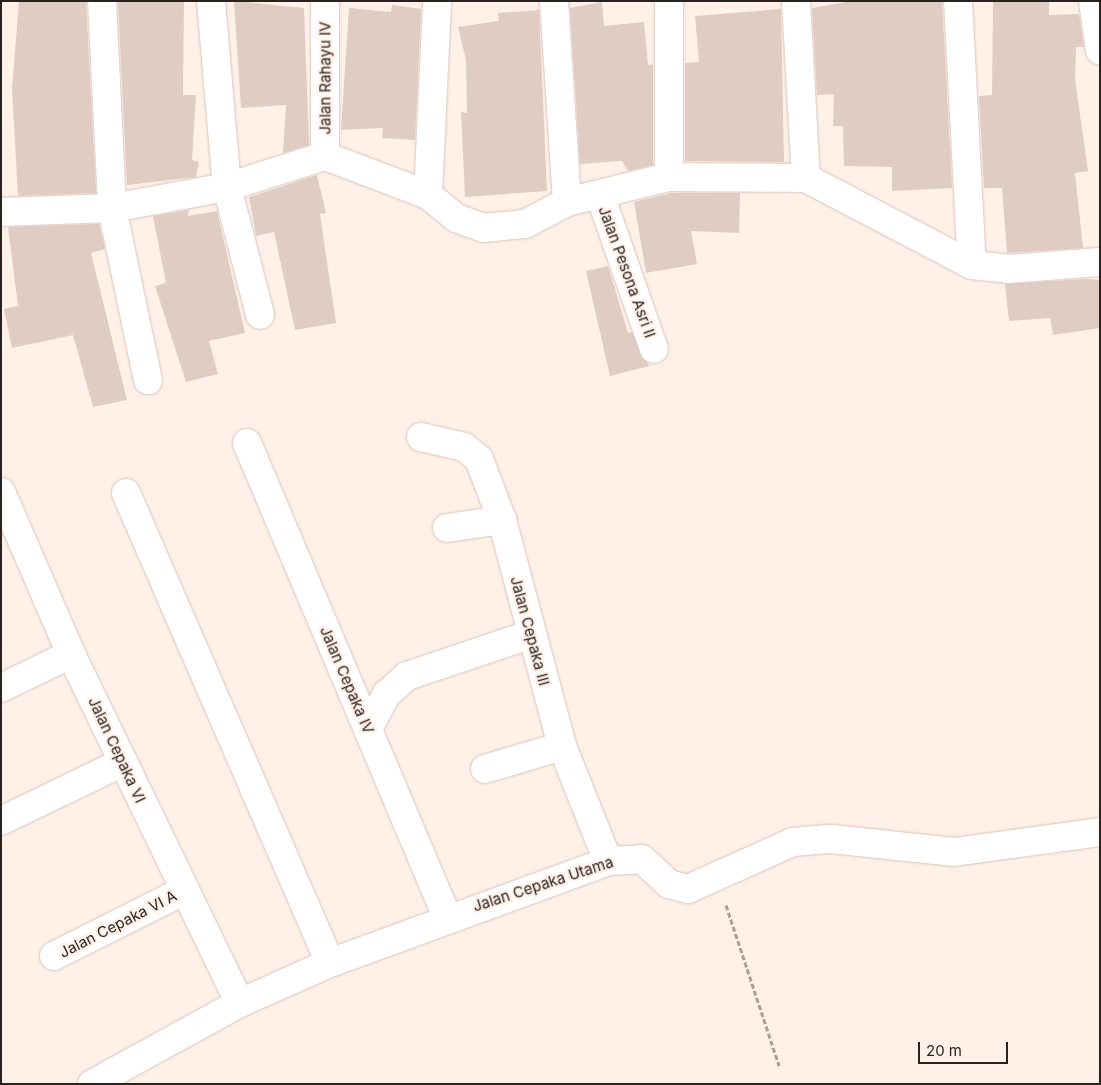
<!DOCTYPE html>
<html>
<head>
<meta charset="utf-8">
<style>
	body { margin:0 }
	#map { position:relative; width:1101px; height:1085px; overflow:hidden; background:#fff0e8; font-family:Inter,sans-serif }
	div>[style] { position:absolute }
	.building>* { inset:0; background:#dfcdc3 }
	.path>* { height:3px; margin-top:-1.5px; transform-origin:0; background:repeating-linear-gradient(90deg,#aa9e98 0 5px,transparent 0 7.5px) }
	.roads { filter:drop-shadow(0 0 1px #d7c5bb) drop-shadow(0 0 1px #d7c5bb) }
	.street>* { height:28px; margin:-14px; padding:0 14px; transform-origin:14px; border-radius:14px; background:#fff }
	span { translate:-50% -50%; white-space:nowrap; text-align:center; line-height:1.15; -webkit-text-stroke:4.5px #fff0e8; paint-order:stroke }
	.street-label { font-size:15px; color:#29231f }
	.frame { position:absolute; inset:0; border:2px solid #29231f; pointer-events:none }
	.scale { position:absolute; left:918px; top:1042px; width:90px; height:22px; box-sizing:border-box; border:2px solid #29231f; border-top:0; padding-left:6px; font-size:15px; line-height:18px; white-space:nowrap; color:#29231f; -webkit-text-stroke:4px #fff0e8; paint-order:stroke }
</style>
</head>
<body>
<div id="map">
	<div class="building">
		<i style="clip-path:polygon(19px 1px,86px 1px,96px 193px,18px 196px,12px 89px)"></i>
		<i style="clip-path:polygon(118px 1px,184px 1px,183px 95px,196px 95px,192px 160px,199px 162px,196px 177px,127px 185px)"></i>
		<i style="clip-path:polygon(234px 1px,304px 8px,309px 145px,283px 153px,286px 105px,241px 108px)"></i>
		<i style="clip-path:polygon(852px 1px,942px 1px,952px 188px,892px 191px,892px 167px,844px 166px,843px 126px,833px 126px,834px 94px,817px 95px,812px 8px)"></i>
		<i style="clip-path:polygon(993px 1px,1049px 1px,1049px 15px,1079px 14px,1084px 47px,1076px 47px,1075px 79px,1088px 171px,1075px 173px,1083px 248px,1007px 253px,1002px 188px,984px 188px,979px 96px,992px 95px)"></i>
		<i style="clip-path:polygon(602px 2px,604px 26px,644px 22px,648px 65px,653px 64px,653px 165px,628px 171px,622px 161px,580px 164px,570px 8px)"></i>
		<i style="clip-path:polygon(392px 5px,421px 9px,415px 140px,382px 138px,383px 128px,341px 130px,349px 8px,391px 12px)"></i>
		<i style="clip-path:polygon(781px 9px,784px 162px,685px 161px,685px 63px,699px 62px,695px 16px)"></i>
		<i style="clip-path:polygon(539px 10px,547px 191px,465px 197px,461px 112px,467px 113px,466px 60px,458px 27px,499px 21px,498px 13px)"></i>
		<i style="clip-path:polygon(317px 175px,326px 213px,320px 214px,336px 323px,295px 330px,274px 232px,256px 236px,249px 197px)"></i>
		<i style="clip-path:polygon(671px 193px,740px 193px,739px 233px,691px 231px,697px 264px,646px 273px,634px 202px)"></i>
		<i style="clip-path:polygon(189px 210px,188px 216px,217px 211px,245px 333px,209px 341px,218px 374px,186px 382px,155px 286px,166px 283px,153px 216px)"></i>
		<i style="clip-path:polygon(99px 224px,105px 249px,91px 253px,127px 400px,93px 407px,73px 335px,12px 348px,4px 309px,18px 306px,8px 227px)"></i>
		<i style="clip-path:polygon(608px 266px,628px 333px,632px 332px,649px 366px,610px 376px,586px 271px)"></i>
		<i style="clip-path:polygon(1086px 279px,1100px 280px,1100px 328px,1053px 335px,1050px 318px,1009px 321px,1005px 284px)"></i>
	</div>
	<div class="path">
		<i style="left:726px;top:905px;width:169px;rotate:71.7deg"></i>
	</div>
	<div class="roads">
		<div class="street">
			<i style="left:102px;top:1px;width:207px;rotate:87.2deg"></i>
			<i style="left:112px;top:208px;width:176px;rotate:78.2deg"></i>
			<i style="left:211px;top:1px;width:187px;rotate:85.1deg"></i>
			<i style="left:227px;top:187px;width:132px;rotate:75.5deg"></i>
			<i style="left:554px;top:1px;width:201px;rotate:86.3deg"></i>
			<i style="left:796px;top:1px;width:177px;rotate:86.8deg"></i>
			<i style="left:958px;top:1px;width:264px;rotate:87deg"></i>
			<i style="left:1093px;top:1px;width:50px;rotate:82deg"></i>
			<i style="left:325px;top:156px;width:155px;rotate:-90deg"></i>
			<i style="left:669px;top:177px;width:176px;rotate:-90deg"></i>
			<i style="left:428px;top:195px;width:194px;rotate:-87.3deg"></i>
			<i style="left:600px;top:195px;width:163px;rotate:70.7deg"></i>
			<i style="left:1px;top:212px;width:111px;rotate:-2.1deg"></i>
			<i style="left:112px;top:208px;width:117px;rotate:-10.3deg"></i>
			<i style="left:227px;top:187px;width:103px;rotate:-17.6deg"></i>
			<i style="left:325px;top:156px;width:110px;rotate:20.7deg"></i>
			<i style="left:428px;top:195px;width:36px;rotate:39deg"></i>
			<i style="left:456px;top:218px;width:29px;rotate:20deg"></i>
			<i style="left:483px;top:228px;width:42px;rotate:-5.4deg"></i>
			<i style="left:525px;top:224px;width:47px;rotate:-27.6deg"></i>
			<i style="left:567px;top:202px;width:105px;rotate:-13.8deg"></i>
			<i style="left:669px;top:177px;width:137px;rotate:0.4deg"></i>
			<i style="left:806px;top:178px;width:187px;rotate:27.7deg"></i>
			<i style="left:972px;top:265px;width:36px;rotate:6deg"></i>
			<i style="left:1008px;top:269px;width:92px;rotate:-4.4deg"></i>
			<i style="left:421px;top:437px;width:44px;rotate:13.1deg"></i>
			<i style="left:464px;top:447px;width:19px;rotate:39deg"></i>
			<i style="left:479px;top:459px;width:65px;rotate:69.3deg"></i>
			<i style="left:502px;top:520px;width:234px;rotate:75.1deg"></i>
			<i style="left:562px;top:746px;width:124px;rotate:68.2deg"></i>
			<i style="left:247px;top:443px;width:514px;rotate:67.12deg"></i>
			<i style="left:1px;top:492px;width:176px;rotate:66.6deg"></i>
			<i style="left:71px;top:654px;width:388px;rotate:64.2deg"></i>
			<i style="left:126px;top:493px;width:512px;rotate:66.54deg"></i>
			<i style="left:447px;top:528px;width:56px;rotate:-8.3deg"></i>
			<i style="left:1px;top:688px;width:78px;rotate:-25.9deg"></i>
			<i style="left:368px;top:729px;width:40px;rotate:-62deg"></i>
			<i style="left:387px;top:694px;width:27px;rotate:-42deg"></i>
			<i style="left:407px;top:676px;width:129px;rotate:-18.6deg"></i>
			<i style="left:485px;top:769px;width:80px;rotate:-16.6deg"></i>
			<i style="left:1px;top:821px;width:136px;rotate:-25.8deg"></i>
			<i style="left:54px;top:956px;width:144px;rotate:-26.7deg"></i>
			<i style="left:92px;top:1084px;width:169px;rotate:-28.7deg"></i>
			<i style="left:240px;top:1003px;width:98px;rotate:-24deg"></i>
			<i style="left:330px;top:963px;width:296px;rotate:-20.1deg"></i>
			<i style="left:608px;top:861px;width:34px;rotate:-3deg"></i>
			<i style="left:642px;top:859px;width:37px;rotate:43deg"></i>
			<i style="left:669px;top:884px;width:20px;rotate:15deg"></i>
			<i style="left:688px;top:889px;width:115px;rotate:-24.1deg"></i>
			<i style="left:793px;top:842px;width:38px;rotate:-5deg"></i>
			<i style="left:831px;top:839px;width:124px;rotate:6deg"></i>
			<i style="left:954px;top:852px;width:147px;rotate:-7.8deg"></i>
		</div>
	</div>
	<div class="street-label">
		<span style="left:325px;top:78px;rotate:-90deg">Jalan Rahayu IV</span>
		<span style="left:627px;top:272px;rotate:70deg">Jalan Pesona Asri II</span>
		<span style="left:530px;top:631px;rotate:75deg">Jalan Cepaka III</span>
		<span style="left:347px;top:680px;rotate:67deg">Jalan Cepaka IV</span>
		<span style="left:117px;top:750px;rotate:65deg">Jalan Cepaka VI</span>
		<span style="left:543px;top:884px;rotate:-18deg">Jalan Cepaka Utama</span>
		<span style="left:118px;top:924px;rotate:-27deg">Jalan Cepaka VI A</span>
	</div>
	<div class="frame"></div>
	<div class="scale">20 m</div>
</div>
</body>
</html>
